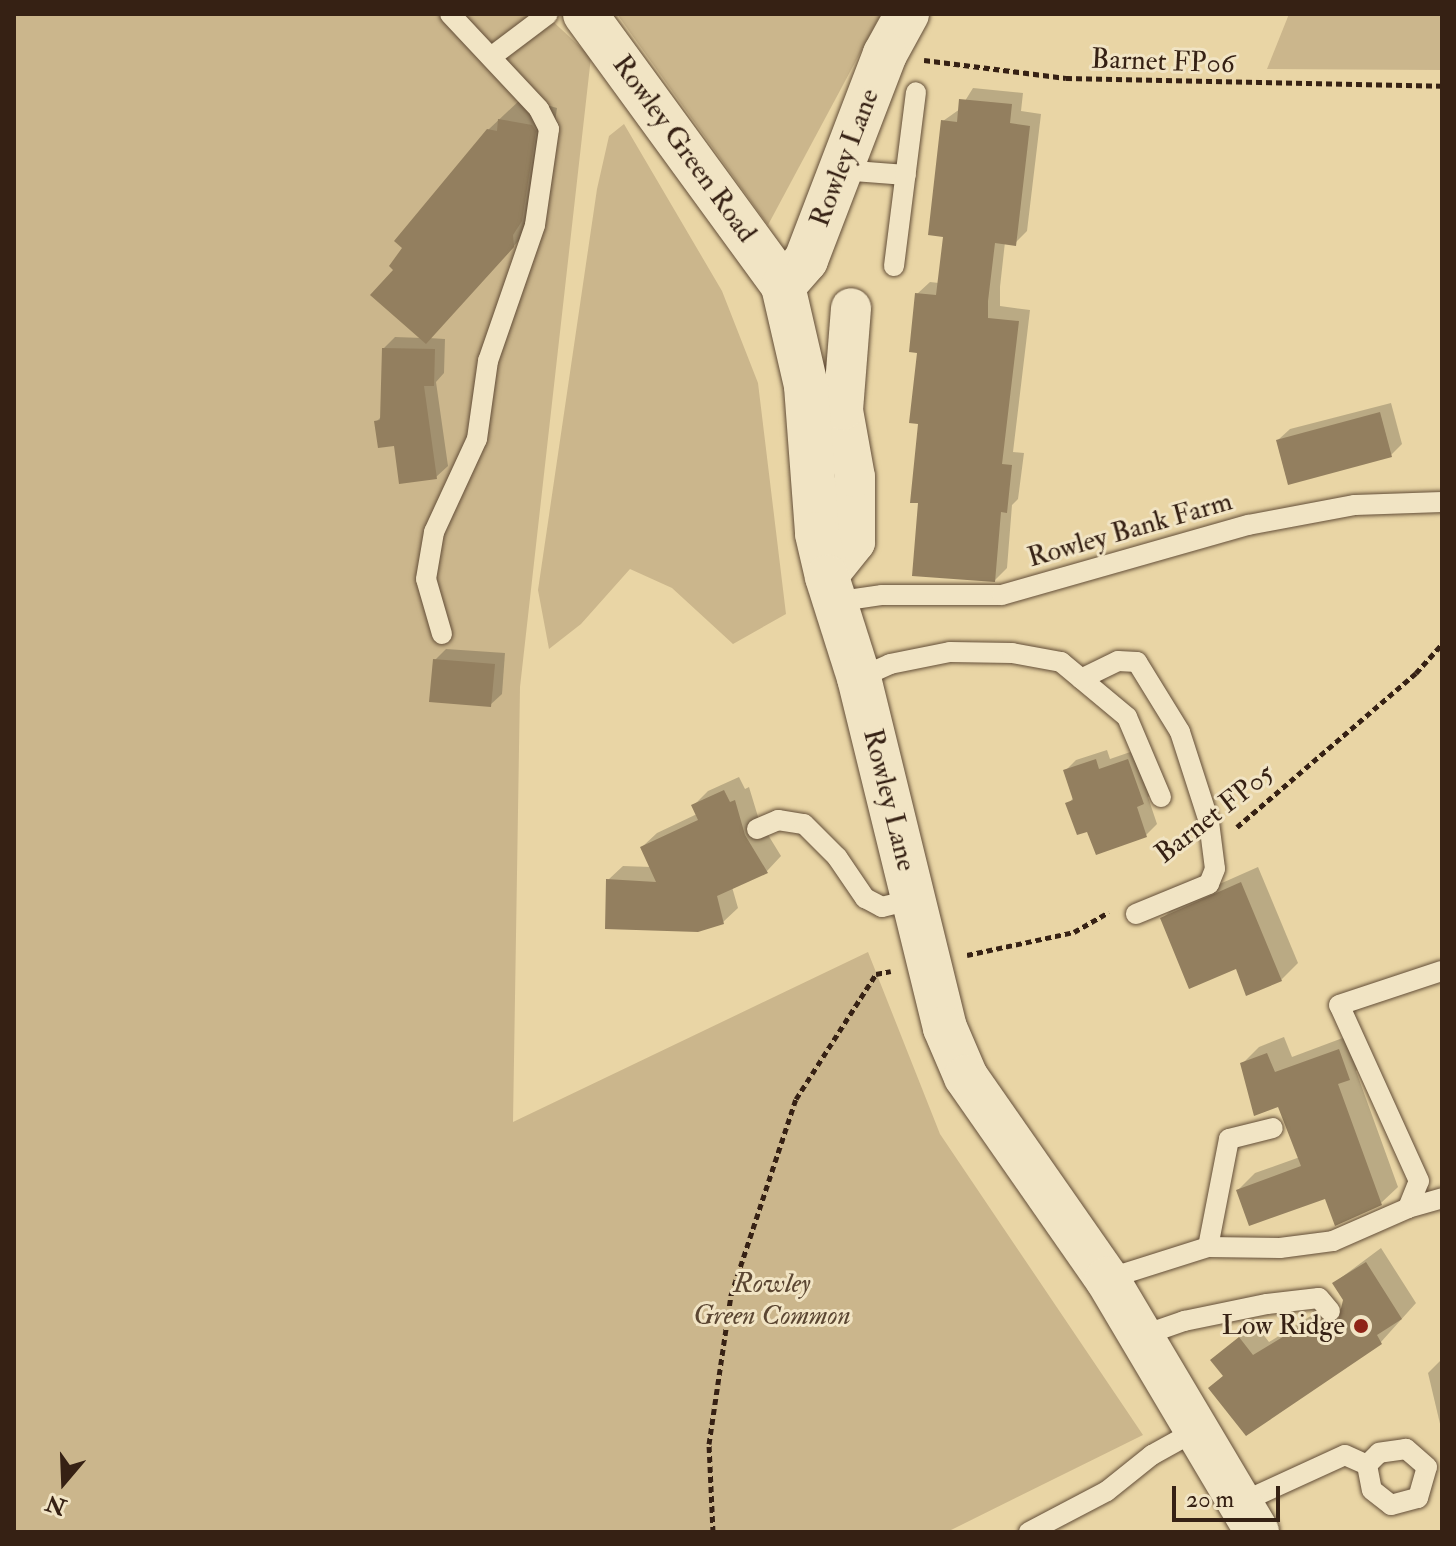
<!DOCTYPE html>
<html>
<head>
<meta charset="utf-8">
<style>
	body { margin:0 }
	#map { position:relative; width:1456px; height:1546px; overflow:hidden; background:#e9d5a5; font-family:"IM FELL Double Pica",serif }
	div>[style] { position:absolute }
	.green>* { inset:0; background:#cbb68c }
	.shadow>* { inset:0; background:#0003 }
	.building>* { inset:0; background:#937f5f }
	.path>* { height:5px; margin-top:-2.5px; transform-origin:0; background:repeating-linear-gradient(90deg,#362114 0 6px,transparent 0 10px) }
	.roads { filter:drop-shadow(0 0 2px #634e38) drop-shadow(0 0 2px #634e38) }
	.service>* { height:20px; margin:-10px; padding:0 10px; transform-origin:10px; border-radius:10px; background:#f1e4c4 }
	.minor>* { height:40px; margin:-20px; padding:0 20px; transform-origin:20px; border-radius:20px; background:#f1e4c4 }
	.tertiary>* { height:44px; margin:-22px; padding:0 22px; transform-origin:22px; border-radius:22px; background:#f1e4c4 }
	.dots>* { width:22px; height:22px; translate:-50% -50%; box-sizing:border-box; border:4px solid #f1e4c4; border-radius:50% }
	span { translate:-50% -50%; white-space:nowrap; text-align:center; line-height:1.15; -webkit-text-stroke:6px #f1e4c4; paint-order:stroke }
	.street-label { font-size:28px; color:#362114 }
	.park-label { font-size:28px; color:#5b4632; font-style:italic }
	.poi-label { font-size:28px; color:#362114 }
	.right { translate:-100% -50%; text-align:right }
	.frame { position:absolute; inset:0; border:16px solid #362114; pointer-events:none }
	.north { position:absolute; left:24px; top:1442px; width:80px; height:80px; -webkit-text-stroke:6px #f1e4c4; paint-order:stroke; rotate:199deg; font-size:22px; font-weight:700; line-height:32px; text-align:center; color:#362114 }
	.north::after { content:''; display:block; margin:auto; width:28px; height:36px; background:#362114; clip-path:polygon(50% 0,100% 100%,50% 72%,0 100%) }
	.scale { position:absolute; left:1172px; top:1486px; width:108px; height:36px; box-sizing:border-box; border:4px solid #362114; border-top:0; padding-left:10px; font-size:24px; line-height:28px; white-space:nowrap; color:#362114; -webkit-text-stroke:6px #f1e4c4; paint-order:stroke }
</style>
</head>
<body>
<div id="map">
	<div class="green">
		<i style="clip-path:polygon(14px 14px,545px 14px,591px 57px,520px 687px,513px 1122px,868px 952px,940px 1134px,1143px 1435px,947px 1532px,14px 1532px)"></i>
		<i style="clip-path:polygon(617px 14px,881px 14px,768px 225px)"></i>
		<i style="clip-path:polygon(1289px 14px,1442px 14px,1442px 70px,1267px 69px)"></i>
		<i style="clip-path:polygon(624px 124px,722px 291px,758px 383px,786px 614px,733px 644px,672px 588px,630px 569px,581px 624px,549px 649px,538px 590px,597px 189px,609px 136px)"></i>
	</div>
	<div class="shadow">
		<i style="clip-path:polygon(973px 88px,1023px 93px,1021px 111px,1041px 114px,1027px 231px,1015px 243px,1005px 242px,1000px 287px,1000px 306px,1030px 310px,1013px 452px,1024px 453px,1018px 499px,1012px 505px,1007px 568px,995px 580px,920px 502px,917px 294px,930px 282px,939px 283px,945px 235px,943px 121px,960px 109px)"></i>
		<i style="clip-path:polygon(522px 98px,557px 108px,544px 197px,535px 223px,429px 338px,445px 339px,444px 373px,436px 382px,448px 466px,436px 477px,376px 422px,382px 416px,384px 348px,395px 337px,422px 338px,396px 270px,488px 130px)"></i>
		<i style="clip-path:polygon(1391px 403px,1402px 444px,1391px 455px,1278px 440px,1290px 429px)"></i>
		<i style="clip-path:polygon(446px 649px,505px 653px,502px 694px,490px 705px,435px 660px)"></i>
		<i style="clip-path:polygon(1139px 749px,1154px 792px,1148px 797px,1157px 824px,1146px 835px,1089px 829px,1068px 804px,1074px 797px,1065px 771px,1076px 760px,1107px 750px,1110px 759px)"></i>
		<i style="clip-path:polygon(739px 777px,745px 789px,749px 787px,759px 820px,781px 856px,767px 871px,732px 887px,738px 908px,723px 922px,608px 880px,623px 866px,651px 867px,642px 847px,657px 833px,697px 814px,693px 806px,708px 791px)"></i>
		<i style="clip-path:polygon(1258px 867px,1298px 963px,1281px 980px,1237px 967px,1162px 919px,1179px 902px)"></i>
		<i style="clip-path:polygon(1356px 1033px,1365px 1061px,1356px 1071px,1398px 1187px,1381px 1203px,1238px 1190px,1255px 1173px,1300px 1157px,1279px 1105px,1242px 1064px,1259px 1047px,1284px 1037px,1292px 1057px)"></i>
		<i style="clip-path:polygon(1381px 1248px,1416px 1303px,1381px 1342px,1246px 1433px,1211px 1388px,1224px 1375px,1212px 1360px,1255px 1324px,1269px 1342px,1333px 1302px,1342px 1310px,1345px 1299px,1334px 1283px)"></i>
		<i style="clip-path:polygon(1442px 1359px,1442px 1428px,1441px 1428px,1428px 1373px)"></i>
	</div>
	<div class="building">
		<i style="clip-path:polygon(959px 99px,1012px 104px,1010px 123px,1030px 126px,1016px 246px,995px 243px,988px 301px,988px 318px,1019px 321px,1002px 464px,1012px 465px,1007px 513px,1001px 512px,995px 582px,912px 576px,918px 503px,910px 503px,918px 424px,909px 423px,917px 353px,909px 352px,915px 293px,936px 295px,943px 237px,928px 235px,941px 120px,957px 122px)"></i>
		<i style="clip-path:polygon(498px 119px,532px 125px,536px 131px,522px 221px,513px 235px,514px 247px,426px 344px,370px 295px,393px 270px,389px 266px,402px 248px,394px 241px,487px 129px,497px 131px)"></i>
		<i style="clip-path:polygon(382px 348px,435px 349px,434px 386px,424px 386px,437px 479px,399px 484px,394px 446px,378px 448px,374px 421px,380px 420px)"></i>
		<i style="clip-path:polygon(1380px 412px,1392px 457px,1288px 485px,1276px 440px)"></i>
		<i style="clip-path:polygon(433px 659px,495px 664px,491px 707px,429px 702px)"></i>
		<i style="clip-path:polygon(1096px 759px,1099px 769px,1128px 759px,1144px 804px,1137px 807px,1147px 837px,1096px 855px,1087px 832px,1077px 835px,1065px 803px,1073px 800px,1063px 770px)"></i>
		<i style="clip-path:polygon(724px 790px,730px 802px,735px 800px,745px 835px,768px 873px,717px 896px,724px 924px,698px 932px,605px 929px,606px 879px,656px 882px,640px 847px,698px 820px,691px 805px)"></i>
		<i style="clip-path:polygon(1241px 882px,1282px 981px,1246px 996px,1236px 969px,1189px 989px,1160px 918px)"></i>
		<i style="clip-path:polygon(1339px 1049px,1350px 1080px,1338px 1084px,1382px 1205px,1335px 1226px,1325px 1199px,1249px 1226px,1236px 1190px,1301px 1166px,1278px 1107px,1254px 1116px,1240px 1063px,1267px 1053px,1275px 1072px)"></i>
		<i style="clip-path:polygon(1366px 1262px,1402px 1319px,1377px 1335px,1382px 1344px,1246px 1436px,1208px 1388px,1223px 1376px,1210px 1360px,1239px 1337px,1253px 1355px,1317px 1316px,1326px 1323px,1338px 1321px,1343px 1300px,1332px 1283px)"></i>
	</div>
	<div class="path">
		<i style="left:924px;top:60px;width:143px;rotate:7.2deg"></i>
		<i style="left:1066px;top:78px;width:376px;rotate:1.2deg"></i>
		<i style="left:1237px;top:827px;width:236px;rotate:-40.7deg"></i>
		<i style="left:1416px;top:673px;width:39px;rotate:-48deg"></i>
		<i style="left:967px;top:955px;width:109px;rotate:-12.1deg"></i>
		<i style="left:1074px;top:932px;width:40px;rotate:-29.7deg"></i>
		<i style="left:713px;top:1532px;width:88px;rotate:-92.6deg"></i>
		<i style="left:709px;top:1444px;width:151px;rotate:-81.6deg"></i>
		<i style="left:731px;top:1295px;width:206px;rotate:-71.7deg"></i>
		<i style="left:796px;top:1099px;width:148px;rotate:-57.4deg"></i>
		<i style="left:876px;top:974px;width:15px;rotate:-11deg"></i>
	</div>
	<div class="roads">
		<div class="service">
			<i style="left:491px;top:57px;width:71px;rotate:-37deg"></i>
			<i style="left:841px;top:170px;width:65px;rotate:4.4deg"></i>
			<i style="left:894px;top:266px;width:175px;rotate:-82.8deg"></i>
			<i style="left:834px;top:602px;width:49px;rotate:-8.3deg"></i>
			<i style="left:882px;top:595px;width:120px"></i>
			<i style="left:1002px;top:595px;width:256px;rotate:-15.9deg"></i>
			<i style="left:1248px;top:525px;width:109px;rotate:-10.6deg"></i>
			<i style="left:1355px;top:505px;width:87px;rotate:-2deg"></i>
			<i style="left:442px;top:634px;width:57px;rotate:-106.2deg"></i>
			<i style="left:426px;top:579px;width:48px;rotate:-80.3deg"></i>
			<i style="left:434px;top:532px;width:102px;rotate:-65.2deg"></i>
			<i style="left:477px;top:439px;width:79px;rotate:-82deg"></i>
			<i style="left:488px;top:361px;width:144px;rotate:-70.9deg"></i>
			<i style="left:535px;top:225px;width:97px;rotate:-81.7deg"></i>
			<i style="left:549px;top:129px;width:22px;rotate:-117deg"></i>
			<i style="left:539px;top:109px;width:130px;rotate:-133.1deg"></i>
			<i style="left:859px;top:678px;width:34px;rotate:-24deg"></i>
			<i style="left:890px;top:664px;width:61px;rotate:-11.3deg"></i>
			<i style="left:950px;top:652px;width:62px;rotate:0.9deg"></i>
			<i style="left:1012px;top:653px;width:50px;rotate:10.4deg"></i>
			<i style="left:1061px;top:662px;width:86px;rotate:39.8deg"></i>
			<i style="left:1127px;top:717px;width:87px;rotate:67deg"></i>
			<i style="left:1081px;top:679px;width:41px;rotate:-25.9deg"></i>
			<i style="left:1118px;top:661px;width:19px;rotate:3deg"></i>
			<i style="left:1137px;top:662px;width:82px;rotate:58.4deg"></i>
			<i style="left:1180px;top:732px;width:95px;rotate:72.1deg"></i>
			<i style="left:1209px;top:822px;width:47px;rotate:82.7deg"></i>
			<i style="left:1215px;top:869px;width:16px;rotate:112deg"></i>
			<i style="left:1209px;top:884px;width:79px;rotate:157.7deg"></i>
			<i style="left:757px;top:829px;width:23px;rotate:-23deg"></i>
			<i style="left:778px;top:820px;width:26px;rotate:9deg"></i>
			<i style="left:804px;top:824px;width:47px;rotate:45deg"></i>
			<i style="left:837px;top:857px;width:50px;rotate:55.7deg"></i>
			<i style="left:865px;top:898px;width:19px;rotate:28deg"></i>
			<i style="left:882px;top:907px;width:33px;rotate:-14deg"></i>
			<i style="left:1408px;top:1208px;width:35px;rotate:-16deg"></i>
			<i style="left:1208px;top:1247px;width:72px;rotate:0.8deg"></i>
			<i style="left:1280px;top:1248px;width:53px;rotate:-7.5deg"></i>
			<i style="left:1333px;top:1241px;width:82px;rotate:-23.7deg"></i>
			<i style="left:1408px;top:1208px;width:29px;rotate:-68deg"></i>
			<i style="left:1419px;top:1181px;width:193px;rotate:-114.4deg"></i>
			<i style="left:1339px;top:1005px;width:108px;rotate:-18.3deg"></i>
			<i style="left:1107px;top:1279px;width:106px;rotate:-17.6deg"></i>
			<i style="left:1208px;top:1247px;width:110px;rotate:-79deg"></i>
			<i style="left:1229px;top:1139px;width:45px;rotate:-14deg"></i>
			<i style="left:1141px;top:1336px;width:46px;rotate:-19.2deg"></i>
			<i style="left:1184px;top:1321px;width:85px;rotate:-11.6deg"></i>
			<i style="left:1267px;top:1304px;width:52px;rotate:-6.6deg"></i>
			<i style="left:1319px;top:1298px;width:17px;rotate:50deg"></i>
			<i style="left:1240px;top:1503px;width:115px;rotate:-24.6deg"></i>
			<i style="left:1345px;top:1455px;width:24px;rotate:24deg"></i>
			<i style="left:1367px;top:1465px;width:25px;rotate:79deg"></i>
			<i style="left:1372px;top:1490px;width:24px;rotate:38deg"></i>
			<i style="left:1391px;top:1505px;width:28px;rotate:-15deg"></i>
			<i style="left:1418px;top:1498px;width:32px;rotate:-74deg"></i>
			<i style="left:1427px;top:1467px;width:28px;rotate:-139deg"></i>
			<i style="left:1406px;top:1449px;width:27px;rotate:172deg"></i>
			<i style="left:1379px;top:1453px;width:17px;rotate:135deg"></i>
			<i style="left:1029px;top:1532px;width:88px;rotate:-27.7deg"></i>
			<i style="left:1107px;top:1491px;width:58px;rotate:-38.7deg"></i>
			<i style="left:1152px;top:1455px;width:51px;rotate:-29.1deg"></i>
		</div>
		<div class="minor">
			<i style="left:827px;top:577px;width:45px;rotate:-51.3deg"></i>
			<i style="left:855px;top:542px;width:65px;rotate:-90deg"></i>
			<i style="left:855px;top:477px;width:68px;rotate:-100.2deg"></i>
			<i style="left:843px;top:410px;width:102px;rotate:-85.5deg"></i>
		</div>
		<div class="tertiary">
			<i style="left:585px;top:14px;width:336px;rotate:53.9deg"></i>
			<i style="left:907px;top:14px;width:46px;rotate:118.8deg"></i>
			<i style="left:885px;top:54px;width:221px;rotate:111deg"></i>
			<i style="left:806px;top:260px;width:35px;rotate:131deg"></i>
			<i style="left:783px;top:286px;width:103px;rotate:77deg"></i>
			<i style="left:806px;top:386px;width:148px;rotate:85.7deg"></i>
			<i style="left:817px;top:534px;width:44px;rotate:76.9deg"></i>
			<i style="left:827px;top:577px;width:106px;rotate:72.4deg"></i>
			<i style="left:859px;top:678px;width:360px;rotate:76.2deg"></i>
			<i style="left:945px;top:1028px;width:53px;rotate:66.8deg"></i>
			<i style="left:966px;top:1077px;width:246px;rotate:55.1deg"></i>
			<i style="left:1107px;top:1279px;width:294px;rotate:59.3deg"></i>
		</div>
	</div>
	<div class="dots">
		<i style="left:1361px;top:1326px;background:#8f2418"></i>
	</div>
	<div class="street-label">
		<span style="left:1163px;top:62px;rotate:2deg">Barnet FP06</span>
		<span style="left:684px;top:149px;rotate:54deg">Rowley Green Road</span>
		<span style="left:845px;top:158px;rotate:-69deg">Rowley Lane</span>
		<span style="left:1130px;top:530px;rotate:-16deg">Rowley Bank Farm</span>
		<span style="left:889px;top:800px;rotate:76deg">Rowley Lane</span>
		<span style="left:1215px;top:814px;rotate:-38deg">Barnet FP05</span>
	</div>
	<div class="park-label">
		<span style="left:772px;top:1300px">Rowley<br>Green Common</span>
	</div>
	<div class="poi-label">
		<span class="right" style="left:1345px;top:1326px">Low Ridge</span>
	</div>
	<div class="frame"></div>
	<div class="north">N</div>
	<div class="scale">20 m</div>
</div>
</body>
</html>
